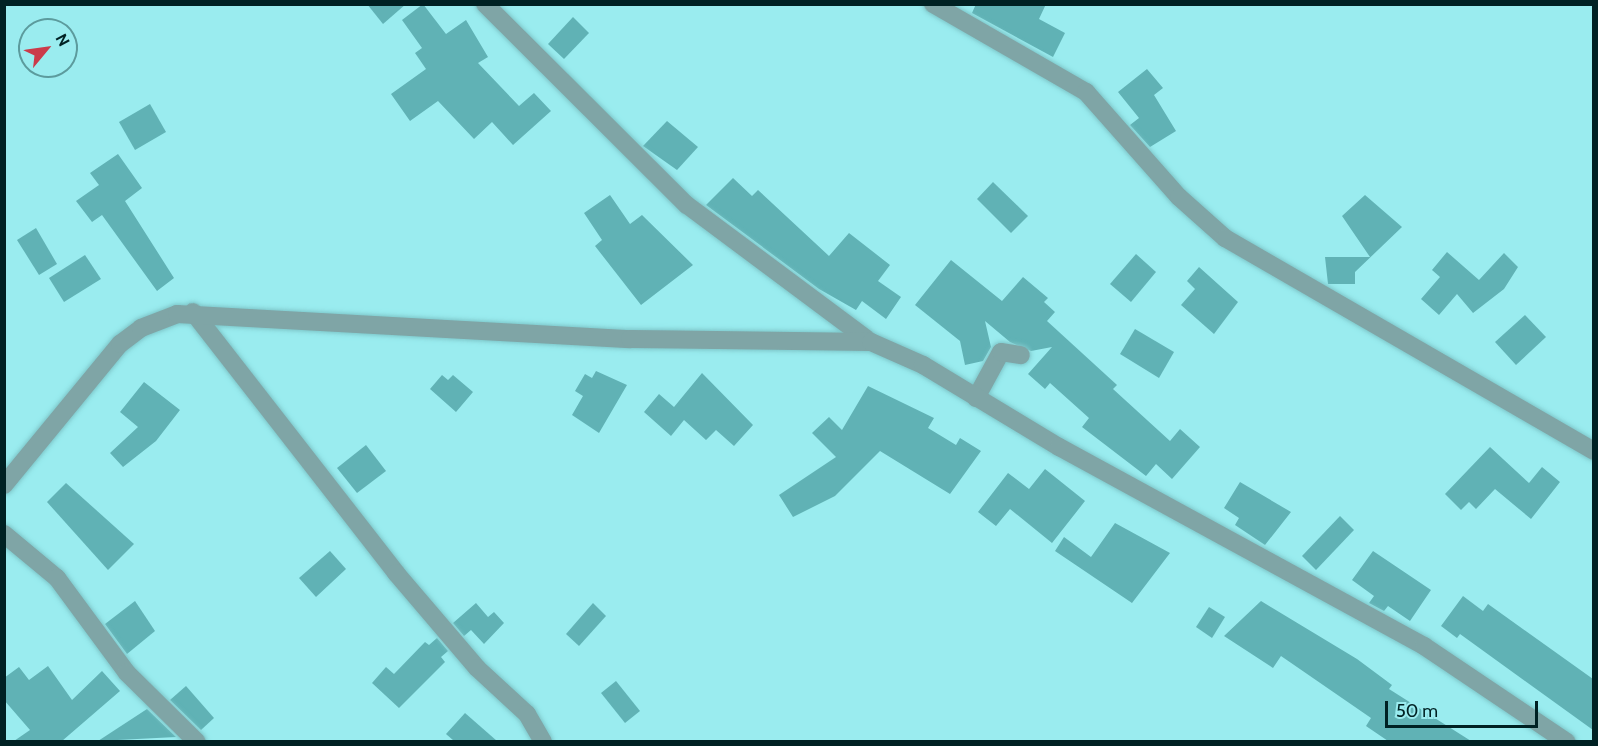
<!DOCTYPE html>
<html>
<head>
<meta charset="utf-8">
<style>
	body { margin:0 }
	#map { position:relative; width:1598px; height:746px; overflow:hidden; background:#9aecef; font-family:Cabin,sans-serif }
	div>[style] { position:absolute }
	.building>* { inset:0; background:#60b2b5 }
	.roads { filter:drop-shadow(0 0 2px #7ec7ca) drop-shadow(0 0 2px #7ec7ca) }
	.minor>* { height:18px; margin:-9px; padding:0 9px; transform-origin:9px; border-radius:9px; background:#7fa5a6 }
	span { translate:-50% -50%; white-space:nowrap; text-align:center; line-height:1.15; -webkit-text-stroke:4.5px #9aecef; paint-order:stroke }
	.frame { position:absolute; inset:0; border:6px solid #002123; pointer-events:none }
	.north { position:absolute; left:18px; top:18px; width:60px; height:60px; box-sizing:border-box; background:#9aecef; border:2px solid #5c9b9d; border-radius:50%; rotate:61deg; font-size:16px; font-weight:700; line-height:24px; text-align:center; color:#002123 }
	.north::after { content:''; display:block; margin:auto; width:21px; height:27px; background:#cb3b4b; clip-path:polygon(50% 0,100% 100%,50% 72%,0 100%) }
	.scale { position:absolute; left:1385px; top:701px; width:153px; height:27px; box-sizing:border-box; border:3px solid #002123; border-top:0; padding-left:8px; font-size:18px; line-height:21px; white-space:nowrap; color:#002123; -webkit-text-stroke:4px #9aecef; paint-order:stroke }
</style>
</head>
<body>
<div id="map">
	<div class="building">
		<i style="clip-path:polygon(367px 4px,406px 4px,383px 24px)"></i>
		<i style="clip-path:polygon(423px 4px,446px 34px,466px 20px,488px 57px,478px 63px,519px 106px,534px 93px,551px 111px,513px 145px,492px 122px,474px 139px,438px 101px,410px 121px,391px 94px,426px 69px,415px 53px,422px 48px,402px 20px)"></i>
		<i style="clip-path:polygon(976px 4px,1046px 4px,1039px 19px,1065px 33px,1053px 57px,972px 13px)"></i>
		<i style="clip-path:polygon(573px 17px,589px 33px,564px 59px,548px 44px)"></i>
		<i style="clip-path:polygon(1147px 69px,1163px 88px,1154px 95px,1176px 131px,1150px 147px,1130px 125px,1139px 118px,1118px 92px)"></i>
		<i style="clip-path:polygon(150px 104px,166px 132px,135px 150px,119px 122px)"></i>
		<i style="clip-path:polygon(667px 121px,698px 147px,677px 170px,643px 146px)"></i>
		<i style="clip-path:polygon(118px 154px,142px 188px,125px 201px,174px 278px,157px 291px,102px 215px,92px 222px,76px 201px,99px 185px,90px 173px)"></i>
		<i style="clip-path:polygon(733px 178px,752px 196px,758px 190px,829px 256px,849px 233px,890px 265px,878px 281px,901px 297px,886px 319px,862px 301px,856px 310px,819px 289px,706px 205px)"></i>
		<i style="clip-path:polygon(993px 182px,1028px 216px,1011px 233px,977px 199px)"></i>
		<i style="clip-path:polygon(610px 195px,630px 224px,642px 215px,693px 265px,641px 305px,595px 246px,602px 240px,584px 213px)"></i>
		<i style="clip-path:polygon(1365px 195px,1402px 227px,1355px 272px,1355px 284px,1328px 284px,1325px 257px,1370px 257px,1342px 216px)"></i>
		<i style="clip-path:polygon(36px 228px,57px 264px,39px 275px,17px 240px)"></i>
		<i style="clip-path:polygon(1447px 252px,1479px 280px,1504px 253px,1518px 267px,1504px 289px,1473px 313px,1457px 294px,1439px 315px,1421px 299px,1440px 277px,1432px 270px)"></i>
		<i style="clip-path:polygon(1136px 254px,1156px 272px,1131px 302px,1110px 284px)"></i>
		<i style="clip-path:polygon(85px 255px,101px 279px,64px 302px,49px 278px)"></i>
		<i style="clip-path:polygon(951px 260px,1002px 301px,1023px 277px,1048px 298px,1044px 302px,1055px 312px,1047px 321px,1117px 385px,1113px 389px,1170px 441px,1180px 429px,1200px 447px,1172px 479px,1156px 464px,1146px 476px,1082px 427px,1089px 418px,1050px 383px,1045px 389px,1028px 374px,1052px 347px,1031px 351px,1010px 342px,985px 321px,991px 347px,983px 361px,965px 365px,960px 341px,915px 305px)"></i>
		<i style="clip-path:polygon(1199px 267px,1238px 302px,1214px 334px,1181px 305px,1195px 289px,1187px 281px)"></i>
		<i style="clip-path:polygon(1525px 315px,1546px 337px,1516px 365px,1495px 342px)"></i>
		<i style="clip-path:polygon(1135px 329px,1174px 352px,1159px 378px,1120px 354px)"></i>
		<i style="clip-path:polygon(596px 371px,627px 385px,599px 433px,572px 415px,583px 396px,575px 391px,585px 374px,592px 378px)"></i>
		<i style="clip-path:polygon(702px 373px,753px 425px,734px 446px,716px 430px,706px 440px,684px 420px,671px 436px,644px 412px,659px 394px,674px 407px)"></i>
		<i style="clip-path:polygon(442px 375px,448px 380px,453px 375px,473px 392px,456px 412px,430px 389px)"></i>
		<i style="clip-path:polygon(144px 382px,180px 410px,156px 441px,123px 467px,110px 453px,138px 427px,120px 412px)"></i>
		<i style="clip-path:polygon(868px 386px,934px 418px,928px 428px,956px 445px,960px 438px,981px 451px,950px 494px,880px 451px,835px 496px,793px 517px,779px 495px,836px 457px,812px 433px,829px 417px,842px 430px)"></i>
		<i style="clip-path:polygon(366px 445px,386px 471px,357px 493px,337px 468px)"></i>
		<i style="clip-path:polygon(1490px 447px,1529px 483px,1542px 467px,1560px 482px,1531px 519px,1495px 489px,1476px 509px,1469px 502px,1461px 510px,1445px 494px)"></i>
		<i style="clip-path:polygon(1045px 469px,1085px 501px,1052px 543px,1010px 509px,996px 526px,978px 512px,1008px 473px,1029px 489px)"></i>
		<i style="clip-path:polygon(1240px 482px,1291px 512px,1265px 545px,1235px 525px,1239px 518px,1224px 508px)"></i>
		<i style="clip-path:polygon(66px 483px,134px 544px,108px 570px,47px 502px)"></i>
		<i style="clip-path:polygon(1340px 516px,1354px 530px,1316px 570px,1302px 556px)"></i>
		<i style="clip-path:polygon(1115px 523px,1170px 553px,1132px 603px,1055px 551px,1064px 537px,1091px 557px)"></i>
		<i style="clip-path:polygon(330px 551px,346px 569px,316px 597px,299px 578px)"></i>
		<i style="clip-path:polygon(1373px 551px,1431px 590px,1410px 621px,1388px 606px,1384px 611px,1369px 603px,1374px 596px,1352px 580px)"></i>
		<i style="clip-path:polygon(1463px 596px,1483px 611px,1488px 604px,1593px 679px,1593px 730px,1460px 634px,1457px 638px,1441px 626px)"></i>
		<i style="clip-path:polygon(135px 601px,155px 631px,127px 654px,105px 624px)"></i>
		<i style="clip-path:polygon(1261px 601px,1357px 659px,1392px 685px,1389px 689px,1471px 741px,1388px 741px,1366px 726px,1371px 718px,1281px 656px,1273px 668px,1224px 636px)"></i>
		<i style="clip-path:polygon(476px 603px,488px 617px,494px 612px,504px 623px,484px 644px,471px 630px,464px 636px,453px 623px)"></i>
		<i style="clip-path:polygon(593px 603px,606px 616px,579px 646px,566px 634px)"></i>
		<i style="clip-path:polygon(1209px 607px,1225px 617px,1212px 638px,1196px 627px)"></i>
		<i style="clip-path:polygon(437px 638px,448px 651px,441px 657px,445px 662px,399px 708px,372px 683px,386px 667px,394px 674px,425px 642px,429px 645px)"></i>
		<i style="clip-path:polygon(48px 666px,72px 700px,102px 671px,120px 691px,62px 741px,14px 741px,30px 730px,4px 700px,4px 678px,19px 667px,29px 680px)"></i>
		<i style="clip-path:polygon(616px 681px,640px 711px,625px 723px,601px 693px)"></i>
		<i style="clip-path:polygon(186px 686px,214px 718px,201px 730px,170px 700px)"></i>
		<i style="clip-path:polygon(147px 709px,176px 737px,98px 741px)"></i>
		<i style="clip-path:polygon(465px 713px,497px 741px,454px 741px,446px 734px)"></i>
	</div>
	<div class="roads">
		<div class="minor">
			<i style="left:485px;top:4px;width:285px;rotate:44.9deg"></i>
			<i style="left:687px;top:205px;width:224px;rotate:36.7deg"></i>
			<i style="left:933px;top:4px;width:177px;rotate:29.9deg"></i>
			<i style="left:1086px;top:92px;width:140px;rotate:48.5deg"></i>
			<i style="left:1179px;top:197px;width:62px;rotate:41.7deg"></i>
			<i style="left:1225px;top:238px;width:426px;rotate:30deg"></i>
			<i style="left:193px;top:312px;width:331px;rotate:52.1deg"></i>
			<i style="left:396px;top:573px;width:125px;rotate:49.5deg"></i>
			<i style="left:477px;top:668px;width:68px;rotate:42.6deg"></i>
			<i style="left:527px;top:714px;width:32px;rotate:60deg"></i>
			<i style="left:976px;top:398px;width:52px;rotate:-61.5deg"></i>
			<i style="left:1001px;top:352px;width:20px;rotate:9deg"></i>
			<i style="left:4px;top:485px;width:183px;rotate:-50.6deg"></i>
			<i style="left:120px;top:344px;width:26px;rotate:-37deg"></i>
			<i style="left:141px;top:328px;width:39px;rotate:-21deg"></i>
			<i style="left:177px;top:314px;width:454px;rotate:3.2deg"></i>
			<i style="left:630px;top:339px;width:241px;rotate:0.7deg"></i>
			<i style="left:871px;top:342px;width:57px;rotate:23.9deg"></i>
			<i style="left:923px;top:365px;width:159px;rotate:31.1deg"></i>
			<i style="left:1059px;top:447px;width:416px;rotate:28.6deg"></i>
			<i style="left:1424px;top:646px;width:172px;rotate:33.9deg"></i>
			<i style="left:4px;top:534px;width:69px;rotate:39.7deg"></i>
			<i style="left:57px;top:578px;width:118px;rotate:53.6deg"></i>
			<i style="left:127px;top:673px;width:98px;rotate:44.6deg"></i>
		</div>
	</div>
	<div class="frame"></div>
	<div class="north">N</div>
	<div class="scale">50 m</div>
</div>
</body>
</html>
